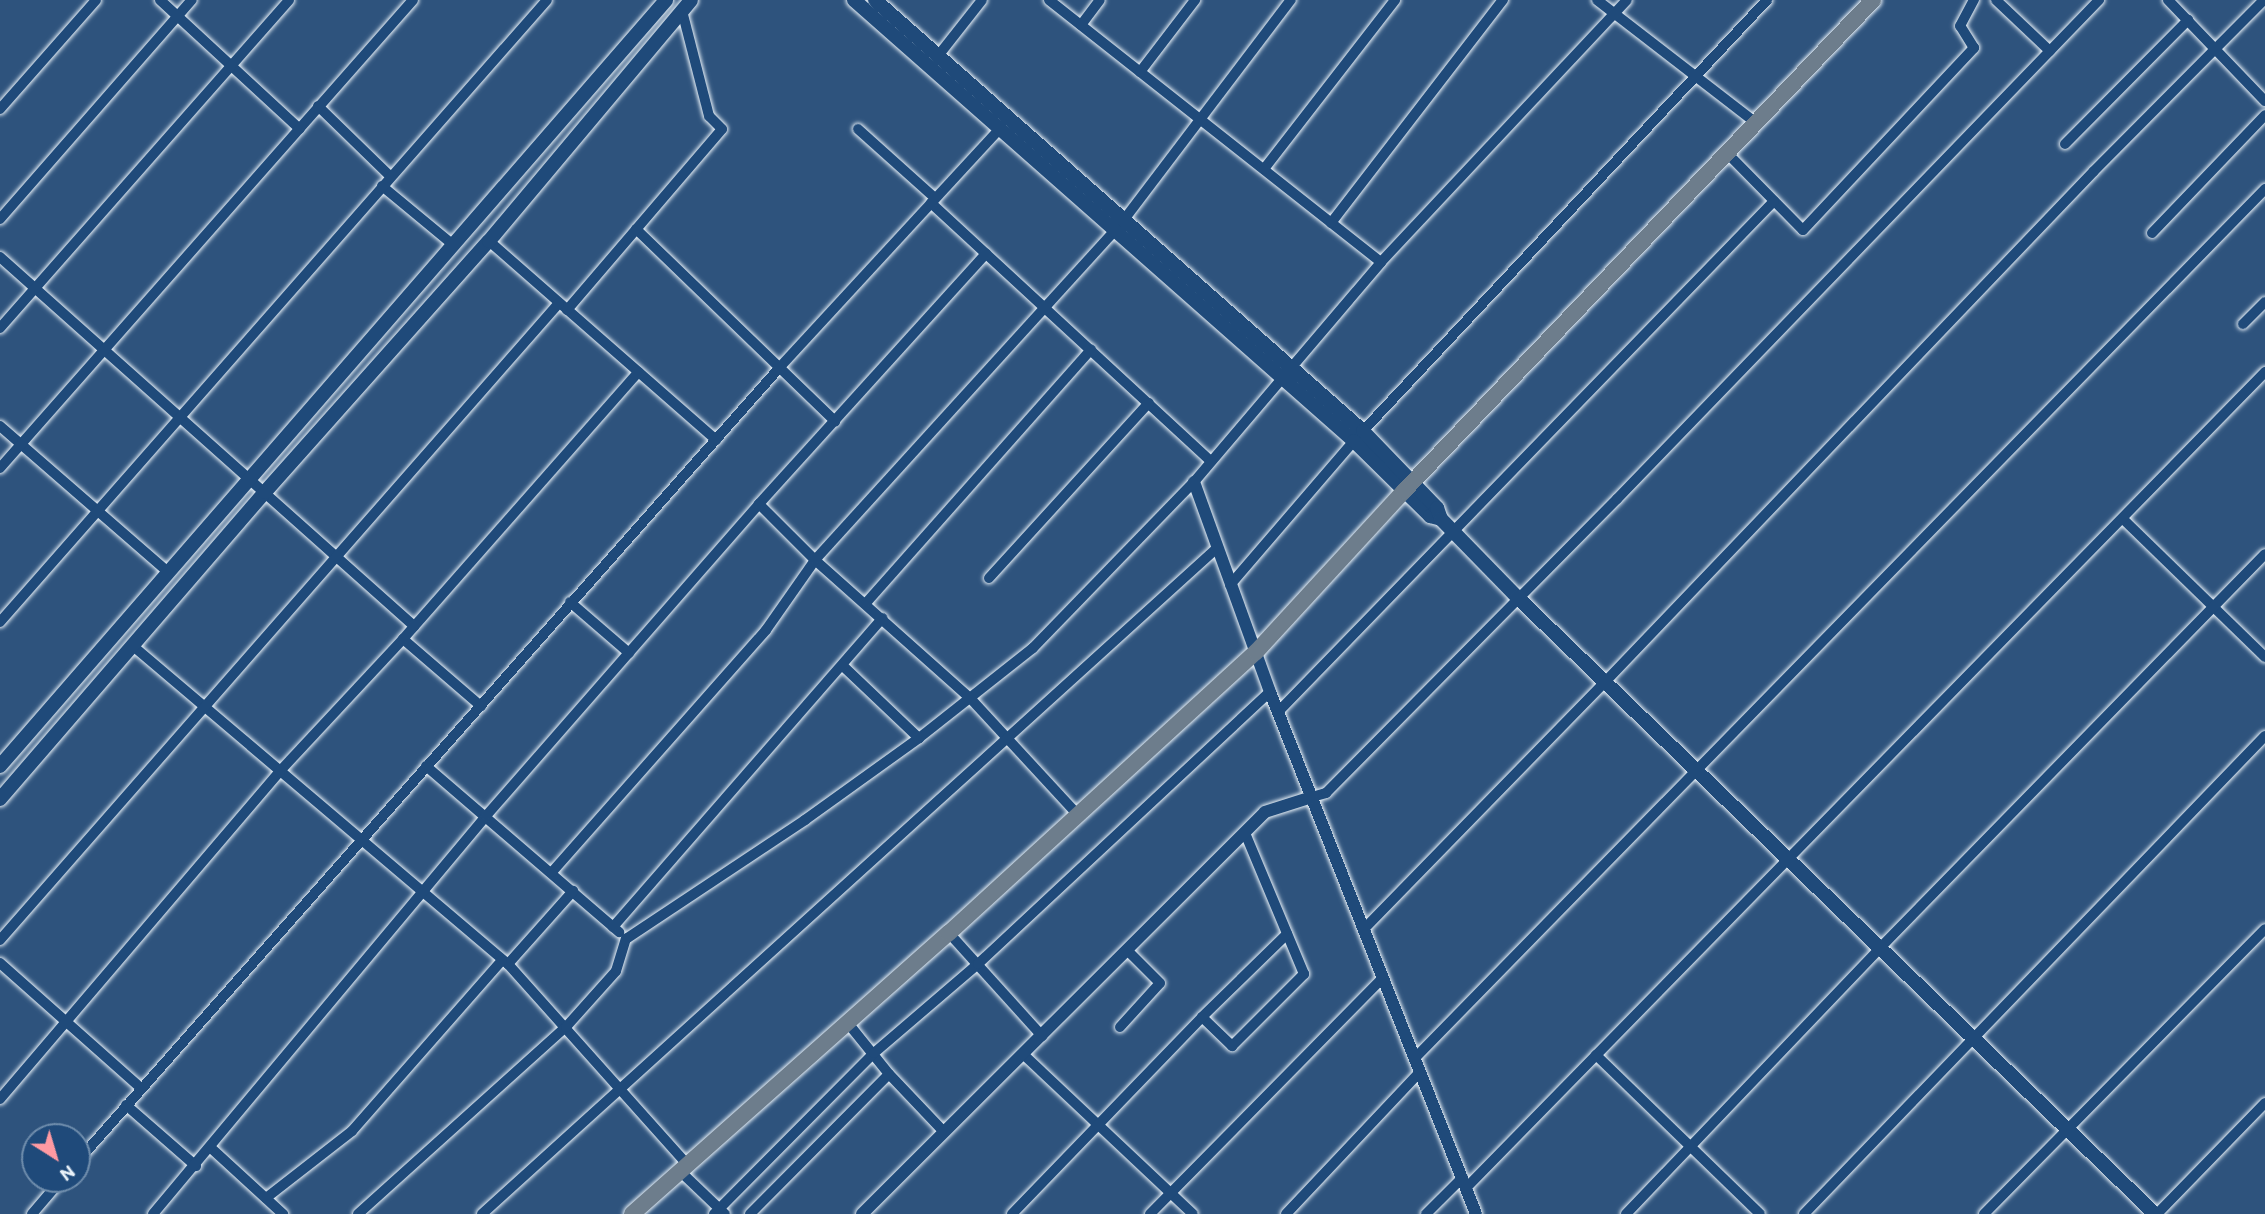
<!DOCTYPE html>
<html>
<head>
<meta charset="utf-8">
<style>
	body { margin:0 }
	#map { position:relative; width:2265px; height:1214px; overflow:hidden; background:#2e537d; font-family:Itim,sans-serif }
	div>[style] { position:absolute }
	.roads { filter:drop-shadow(0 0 2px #e8f1f8) drop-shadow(0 0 2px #e8f1f8) }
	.minor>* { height:10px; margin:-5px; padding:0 5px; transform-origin:5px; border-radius:5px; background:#1f4a7a }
	.tertiary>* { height:12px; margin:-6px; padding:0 6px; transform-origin:6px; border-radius:6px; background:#1f4a7a }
	.secondary>* { height:14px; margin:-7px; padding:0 7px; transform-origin:7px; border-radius:7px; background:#1f4a7a }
	.primary>* { height:16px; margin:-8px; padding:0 8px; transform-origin:8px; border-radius:8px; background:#6d7d8c }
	span { translate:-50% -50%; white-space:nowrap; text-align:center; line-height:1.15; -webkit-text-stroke:5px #1f4a7a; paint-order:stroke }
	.north { position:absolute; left:21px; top:1123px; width:70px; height:70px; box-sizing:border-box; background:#1f4a7a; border:2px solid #6f8dac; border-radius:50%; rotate:143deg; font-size:19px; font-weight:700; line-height:28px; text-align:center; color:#e8f1f8 }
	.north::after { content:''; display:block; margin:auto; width:24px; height:32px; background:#ff9aa2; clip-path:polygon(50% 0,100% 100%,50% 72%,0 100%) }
</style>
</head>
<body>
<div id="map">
	<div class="roads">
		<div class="minor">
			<i style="left:160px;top:0;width:190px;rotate:42.7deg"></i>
			<i style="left:1049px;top:0;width:423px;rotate:38.3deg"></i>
			<i style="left:1597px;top:0;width:201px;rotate:37.7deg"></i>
			<i style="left:1996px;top:0;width:74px;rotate:43.4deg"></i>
			<i style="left:2168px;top:0;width:140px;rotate:46.2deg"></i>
			<i style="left:1081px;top:25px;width:31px;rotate:-53deg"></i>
			<i style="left:938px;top:56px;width:71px;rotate:-51.8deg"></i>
			<i style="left:1140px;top:72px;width:91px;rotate:-52.6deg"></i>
			<i style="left:318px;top:106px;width:100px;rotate:44.2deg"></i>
			<i style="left:0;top:109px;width:145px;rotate:-48.6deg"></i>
			<i style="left:858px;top:129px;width:103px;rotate:41.9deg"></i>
			<i style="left:2065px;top:144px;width:175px;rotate:-45.2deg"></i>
			<i style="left:1727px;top:153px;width:108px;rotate:45.4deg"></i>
			<i style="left:1803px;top:230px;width:250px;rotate:-46.8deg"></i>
			<i style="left:1974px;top:48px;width:26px;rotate:-122deg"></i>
			<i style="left:1960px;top:26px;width:30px;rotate:-62deg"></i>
			<i style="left:1264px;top:169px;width:214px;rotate:-52.2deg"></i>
			<i style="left:382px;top:186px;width:91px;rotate:39.6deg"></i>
			<i style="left:931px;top:203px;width:381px;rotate:42.7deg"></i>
			<i style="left:0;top:219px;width:291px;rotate:-48.8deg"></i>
			<i style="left:1331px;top:223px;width:282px;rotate:-52.4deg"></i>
			<i style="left:636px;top:229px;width:277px;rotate:44deg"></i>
			<i style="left:2152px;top:233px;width:163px;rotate:-46.2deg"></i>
			<i style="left:489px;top:241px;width:302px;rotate:41.2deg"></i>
			<i style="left:0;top:257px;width:555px;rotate:41.71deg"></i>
			<i style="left:567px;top:310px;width:238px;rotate:-49.4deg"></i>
			<i style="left:722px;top:129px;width:18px;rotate:-135deg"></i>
			<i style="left:709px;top:116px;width:108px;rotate:-104.4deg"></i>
			<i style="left:2243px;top:324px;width:31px;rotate:-45deg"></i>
			<i style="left:0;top:328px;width:437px;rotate:-48.6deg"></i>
			<i style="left:0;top:426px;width:223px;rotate:41deg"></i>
			<i style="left:1363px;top:431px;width:591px;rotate:-46.85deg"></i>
			<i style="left:0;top:468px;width:624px;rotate:-48.57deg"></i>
			<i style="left:759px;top:504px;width:79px;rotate:45deg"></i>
			<i style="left:815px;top:560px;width:209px;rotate:41.7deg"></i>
			<i style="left:971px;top:699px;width:156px;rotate:47.3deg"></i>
			<i style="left:2123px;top:519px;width:198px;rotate:44.2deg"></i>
			<i style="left:989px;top:578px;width:237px;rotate:-47.6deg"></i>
			<i style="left:1230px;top:585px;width:190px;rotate:-49.3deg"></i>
			<i style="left:570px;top:602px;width:78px;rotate:40.8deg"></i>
			<i style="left:866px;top:603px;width:339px;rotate:-48.4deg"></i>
			<i style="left:0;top:622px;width:828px;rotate:-48.67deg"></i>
			<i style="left:403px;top:639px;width:103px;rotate:40.7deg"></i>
			<i style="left:133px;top:646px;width:492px;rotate:40.3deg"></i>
			<i style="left:508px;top:964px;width:268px;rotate:48.2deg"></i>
			<i style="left:843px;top:666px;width:105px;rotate:43.5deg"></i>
			<i style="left:1278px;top:712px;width:712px;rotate:-45.85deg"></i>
			<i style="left:426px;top:766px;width:255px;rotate:40.7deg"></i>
			<i style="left:1312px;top:797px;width:15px;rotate:-16deg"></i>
			<i style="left:1326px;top:793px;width:414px;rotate:-45.3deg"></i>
			<i style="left:1617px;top:499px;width:694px;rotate:-45.99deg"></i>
			<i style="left:552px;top:872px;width:323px;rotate:-48.5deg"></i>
			<i style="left:766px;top:630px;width:85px;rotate:-55deg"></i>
			<i style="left:815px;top:560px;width:458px;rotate:-47.7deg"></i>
			<i style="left:1123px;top:221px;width:278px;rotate:-52.8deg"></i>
			<i style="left:613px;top:927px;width:410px;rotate:-48.9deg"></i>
			<i style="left:1364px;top:929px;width:345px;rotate:-45.7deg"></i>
			<i style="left:1605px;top:682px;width:707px;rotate:-46.26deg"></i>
			<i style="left:2094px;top:171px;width:241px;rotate:-45.2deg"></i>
			<i style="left:949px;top:933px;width:139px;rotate:47.9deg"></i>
			<i style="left:0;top:940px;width:847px;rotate:-48.73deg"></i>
			<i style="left:0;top:963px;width:188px;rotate:41.6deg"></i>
			<i style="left:508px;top:964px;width:98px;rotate:-48.3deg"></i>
			<i style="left:1202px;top:1017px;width:42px;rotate:44deg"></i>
			<i style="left:1232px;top:1046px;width:102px;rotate:-45deg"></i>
			<i style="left:1304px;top:974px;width:153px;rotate:-112.7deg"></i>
			<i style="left:847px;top:1022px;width:67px;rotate:51.1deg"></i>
			<i style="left:889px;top:1074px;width:79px;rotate:46.5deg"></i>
			<i style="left:1120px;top:1027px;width:59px;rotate:-47.7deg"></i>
			<i style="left:1160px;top:983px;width:45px;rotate:-135deg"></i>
			<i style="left:1023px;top:1054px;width:233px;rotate:43.3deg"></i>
			<i style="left:1596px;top:1055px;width:228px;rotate:44.1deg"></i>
			<i style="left:1415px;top:1058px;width:1216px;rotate:-45.63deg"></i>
			<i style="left:0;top:1099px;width:433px;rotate:-49.5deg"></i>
			<i style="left:281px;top:770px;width:179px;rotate:-47deg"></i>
			<i style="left:403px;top:639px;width:356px;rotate:-48.6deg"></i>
			<i style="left:126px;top:1105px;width:93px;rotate:41.1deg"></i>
			<i style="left:211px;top:1148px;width:98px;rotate:42.5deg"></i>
			<i style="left:77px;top:1162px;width:1061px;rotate:-48.51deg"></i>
			<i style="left:780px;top:367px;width:324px;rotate:-47.3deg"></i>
			<i style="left:680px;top:1171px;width:62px;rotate:43.7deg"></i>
			<i style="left:1467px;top:1187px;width:1141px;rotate:-45.6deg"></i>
			<i style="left:266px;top:1198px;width:109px;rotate:-37.9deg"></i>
			<i style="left:352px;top:1131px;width:227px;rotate:-48.7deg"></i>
			<i style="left:32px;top:1214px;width:46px;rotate:-49.4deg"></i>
			<i style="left:153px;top:1214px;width:519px;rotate:-50.08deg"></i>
			<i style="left:486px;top:816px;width:415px;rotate:-48.8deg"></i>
			<i style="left:759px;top:504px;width:338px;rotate:-47.8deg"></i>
			<i style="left:358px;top:1214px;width:280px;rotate:-42deg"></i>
			<i style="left:566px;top:1027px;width:75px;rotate:-48.2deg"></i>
			<i style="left:616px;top:971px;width:34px;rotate:-73deg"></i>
			<i style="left:626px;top:939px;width:215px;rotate:-33.6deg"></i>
			<i style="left:805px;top:820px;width:140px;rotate:-35.7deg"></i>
			<i style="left:919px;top:738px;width:145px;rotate:-38.3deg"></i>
			<i style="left:1033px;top:648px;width:231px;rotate:-45.9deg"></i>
			<i style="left:1194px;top:482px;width:289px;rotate:-49.6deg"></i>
			<i style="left:1381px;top:262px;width:359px;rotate:-46.8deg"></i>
			<i style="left:482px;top:1214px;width:992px;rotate:-42.18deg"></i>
			<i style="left:714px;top:1214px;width:227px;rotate:-45.2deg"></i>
			<i style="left:874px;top:1053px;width:137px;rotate:-40.6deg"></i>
			<i style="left:978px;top:964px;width:399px;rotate:-43deg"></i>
			<i style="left:750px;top:1214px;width:197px;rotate:-45.2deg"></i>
			<i style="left:1012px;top:1214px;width:274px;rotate:-46deg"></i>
			<i style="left:1202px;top:1017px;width:119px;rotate:-44.3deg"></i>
			<i style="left:1150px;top:1214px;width:332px;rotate:-45.4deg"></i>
			<i style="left:1286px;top:1214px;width:195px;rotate:-46.7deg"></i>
			<i style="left:1426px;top:1214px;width:52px;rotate:-45deg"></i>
			<i style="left:1626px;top:1214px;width:366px;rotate:-46.3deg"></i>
			<i style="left:1879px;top:949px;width:552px;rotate:-45.66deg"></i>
			<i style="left:1804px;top:1214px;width:664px;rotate:-46.04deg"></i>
			<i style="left:1984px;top:1214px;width:400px;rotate:-45.4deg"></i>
			<i style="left:2157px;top:1214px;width:155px;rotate:-45.8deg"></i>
		</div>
		<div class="tertiary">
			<i style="left:1194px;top:482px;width:223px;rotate:70.1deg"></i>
			<i style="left:1270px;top:692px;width:561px;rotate:68.46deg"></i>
			<i style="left:862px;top:1214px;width:569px;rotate:-44.93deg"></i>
			<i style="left:1265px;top:812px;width:49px;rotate:-17.7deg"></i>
		</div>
		<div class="secondary">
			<i style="left:854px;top:0;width:667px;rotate:41.41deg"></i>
			<i style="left:1354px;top:441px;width:107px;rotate:44.6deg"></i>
			<i style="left:1430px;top:516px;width:11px;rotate:15deg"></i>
			<i style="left:875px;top:0;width:651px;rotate:41.45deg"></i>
			<i style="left:1363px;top:431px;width:107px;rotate:46.1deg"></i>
			<i style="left:1437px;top:508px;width:12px;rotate:70deg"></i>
			<i style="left:1441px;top:519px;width:109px;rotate:45.7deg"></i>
			<i style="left:1517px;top:597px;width:888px;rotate:44.04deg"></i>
			<i style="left:0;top:766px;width:1015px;rotate:-48.99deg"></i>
			<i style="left:0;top:799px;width:406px;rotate:-49.2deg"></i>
			<i style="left:265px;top:492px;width:336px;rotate:-48.3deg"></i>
			<i style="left:489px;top:241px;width:314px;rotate:-50deg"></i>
		</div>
		<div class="primary">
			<i style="left:632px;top:1214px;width:424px;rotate:-41.6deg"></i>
			<i style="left:949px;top:933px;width:416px;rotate:-42.5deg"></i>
			<i style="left:1256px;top:652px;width:219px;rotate:-47.4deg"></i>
			<i style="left:1404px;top:491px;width:679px;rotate:-46.31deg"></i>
		</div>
	</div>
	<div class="north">N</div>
</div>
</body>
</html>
